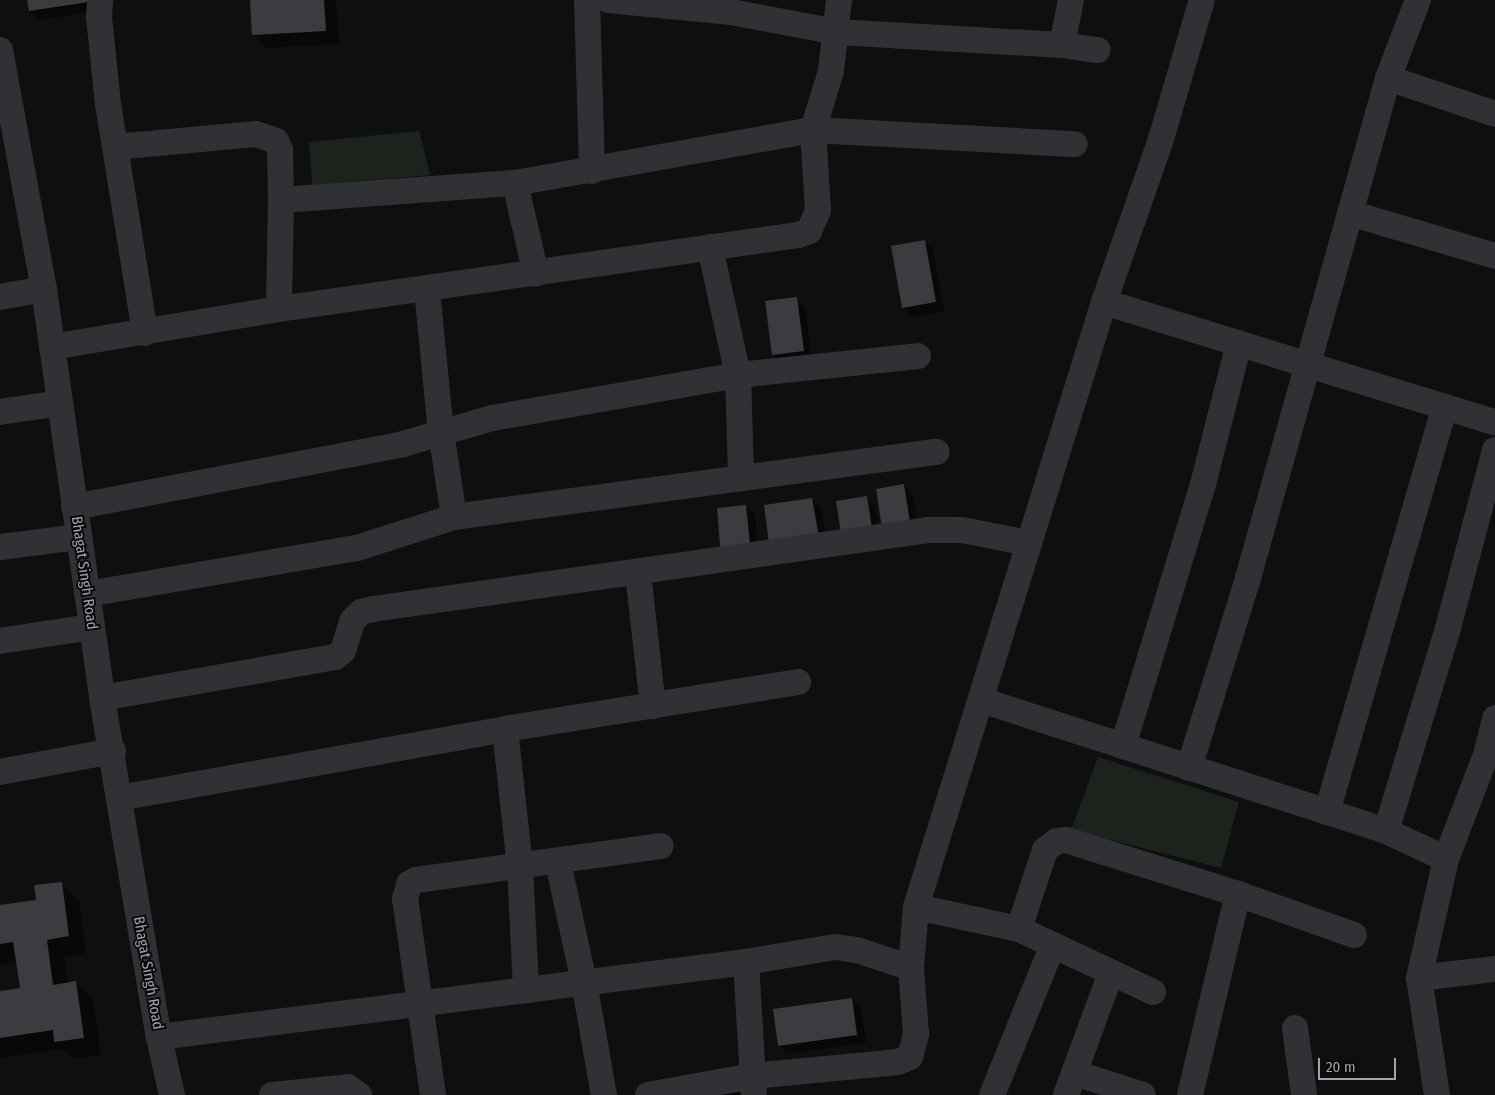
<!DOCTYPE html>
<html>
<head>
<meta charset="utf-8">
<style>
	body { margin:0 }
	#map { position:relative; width:1495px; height:1095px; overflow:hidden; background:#0f0f10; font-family:"Fira Sans Condensed",sans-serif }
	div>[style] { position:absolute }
	.green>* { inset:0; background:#1b231c }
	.shadow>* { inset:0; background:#0007 }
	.building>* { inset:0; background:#3b3c40 }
	.street>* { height:26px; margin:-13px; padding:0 13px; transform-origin:13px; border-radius:13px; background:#303135 }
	span { translate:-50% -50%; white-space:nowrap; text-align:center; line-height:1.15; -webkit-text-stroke:4px #0a0a0b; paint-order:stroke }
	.street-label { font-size:15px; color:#a0a5b1 }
	.scale { position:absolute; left:1318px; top:1058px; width:78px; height:22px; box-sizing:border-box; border:2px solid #a0a5b1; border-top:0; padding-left:6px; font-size:15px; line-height:18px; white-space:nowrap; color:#a0a5b1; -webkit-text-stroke:4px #0a0a0b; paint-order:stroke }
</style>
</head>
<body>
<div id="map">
	<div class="green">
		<i style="clip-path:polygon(419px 131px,430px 175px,312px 185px,309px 142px)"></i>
		<i style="clip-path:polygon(1098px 757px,1239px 802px,1221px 868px,1071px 830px)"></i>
	</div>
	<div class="shadow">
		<i style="clip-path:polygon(29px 0,100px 0,102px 10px,39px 20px,30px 11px)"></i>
		<i style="clip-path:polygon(251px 0,336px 0,339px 44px,266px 48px,253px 34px)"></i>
		<i style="clip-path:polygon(925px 241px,933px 250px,944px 311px,912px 317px,903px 308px)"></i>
		<i style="clip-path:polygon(796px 298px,805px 307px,812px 360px,783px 364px,774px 355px)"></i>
		<i style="clip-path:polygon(904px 485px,913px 494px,920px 538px,893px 542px)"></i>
		<i style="clip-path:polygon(866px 497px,875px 506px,882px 544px,852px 548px)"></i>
		<i style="clip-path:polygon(812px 500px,821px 508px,828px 552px,781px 559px)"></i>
		<i style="clip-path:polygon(746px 506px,755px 515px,759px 563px,732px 565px)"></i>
		<i style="clip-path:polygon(61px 883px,79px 901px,86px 953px,64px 957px,68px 984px,76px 982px,93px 1000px,101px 1055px,73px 1059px,63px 1049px,0 1058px,0 992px,22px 989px,17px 962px,0 964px,0 907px,38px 901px)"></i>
		<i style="clip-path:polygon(852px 1000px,861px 1008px,866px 1043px,788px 1054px,779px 1045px)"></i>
		<i style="clip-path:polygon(738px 1092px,741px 1095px,720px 1095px)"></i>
	</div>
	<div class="building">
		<i style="clip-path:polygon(27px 0,95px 0,95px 1px,29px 11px)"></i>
		<i style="clip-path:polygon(250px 0,324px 0,326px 31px,252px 35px)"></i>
		<i style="clip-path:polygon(925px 240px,936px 302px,902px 308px,891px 246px)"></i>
		<i style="clip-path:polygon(797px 297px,804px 351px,772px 355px,765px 301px)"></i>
		<i style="clip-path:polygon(904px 484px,911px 529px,883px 534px,876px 489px)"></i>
		<i style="clip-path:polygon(867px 496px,873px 535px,842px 540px,836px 501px)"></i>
		<i style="clip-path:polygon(812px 498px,820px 543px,770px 551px,764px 505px)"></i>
		<i style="clip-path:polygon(746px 505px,751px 554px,721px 557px,717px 508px)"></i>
		<i style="clip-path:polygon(62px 882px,69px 936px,47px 940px,53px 985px,76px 981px,84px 1038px,54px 1042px,53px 1030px,0 1038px,0 991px,20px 988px,13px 942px,0 944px,0 905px,36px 900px,34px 885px)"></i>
		<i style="clip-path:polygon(852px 998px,857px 1035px,778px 1046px,773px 1009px)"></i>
	</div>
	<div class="street">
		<i style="left:100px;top:0;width:17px;rotate:93deg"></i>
		<i style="left:99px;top:17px;width:87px;rotate:84.1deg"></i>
		<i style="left:108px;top:104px;width:232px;rotate:80.8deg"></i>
		<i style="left:587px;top:0;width:171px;rotate:88.3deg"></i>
		<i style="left:608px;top:0;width:124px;rotate:5.6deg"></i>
		<i style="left:731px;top:12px;width:108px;rotate:10.7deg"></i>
		<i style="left:837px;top:32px;width:225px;rotate:3.3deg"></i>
		<i style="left:1062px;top:45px;width:36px;rotate:8deg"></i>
		<i style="left:1062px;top:45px;width:46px;rotate:-78.7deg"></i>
		<i style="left:0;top:50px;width:243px;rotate:79.6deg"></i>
		<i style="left:44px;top:289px;width:413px;rotate:81.9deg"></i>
		<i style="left:102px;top:698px;width:344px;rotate:80.5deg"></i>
		<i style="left:159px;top:1037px;width:59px;rotate:77.4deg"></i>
		<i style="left:1388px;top:78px;width:113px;rotate:18.6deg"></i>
		<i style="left:115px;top:147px;width:142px;rotate:-5.3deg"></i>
		<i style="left:256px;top:134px;width:21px;rotate:19deg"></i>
		<i style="left:276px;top:141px;width:10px;rotate:66deg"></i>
		<i style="left:280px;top:150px;width:50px;rotate:88.9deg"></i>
		<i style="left:281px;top:200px;width:109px;rotate:91.1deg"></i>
		<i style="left:515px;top:183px;width:93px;rotate:77deg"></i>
		<i style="left:281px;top:200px;width:235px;rotate:-4.2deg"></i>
		<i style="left:515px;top:183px;width:303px;rotate:-10.1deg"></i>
		<i style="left:813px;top:130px;width:262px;rotate:3.1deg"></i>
		<i style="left:1350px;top:213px;width:151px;rotate:16.5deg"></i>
		<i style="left:710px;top:247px;width:131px;rotate:77.7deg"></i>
		<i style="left:738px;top:375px;width:103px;rotate:88.3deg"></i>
		<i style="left:427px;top:290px;width:143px;rotate:84.4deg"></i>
		<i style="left:441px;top:432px;width:86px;rotate:81.3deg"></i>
		<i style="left:0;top:297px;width:45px;rotate:-10.3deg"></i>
		<i style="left:1104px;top:302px;width:409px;rotate:17.1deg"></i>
		<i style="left:52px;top:347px;width:230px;rotate:-9.5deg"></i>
		<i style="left:279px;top:309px;width:524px;rotate:-8.11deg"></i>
		<i style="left:798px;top:235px;width:12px;rotate:-20deg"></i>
		<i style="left:809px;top:231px;width:22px;rotate:-66deg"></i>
		<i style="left:818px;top:211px;width:81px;rotate:-93.5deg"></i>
		<i style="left:813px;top:130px;width:62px;rotate:-73deg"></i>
		<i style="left:831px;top:71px;width:71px;rotate:-83.6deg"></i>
		<i style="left:0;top:412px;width:61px;rotate:-8.5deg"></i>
		<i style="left:74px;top:507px;width:335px;rotate:-10.8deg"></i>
		<i style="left:403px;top:444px;width:93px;rotate:-16.3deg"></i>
		<i style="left:492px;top:418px;width:250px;rotate:-9.9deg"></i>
		<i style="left:738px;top:375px;width:181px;rotate:-6deg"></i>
		<i style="left:0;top:547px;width:80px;rotate:-7.2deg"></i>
		<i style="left:638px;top:573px;width:134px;rotate:83.6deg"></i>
		<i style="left:87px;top:594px;width:274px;rotate:-9.7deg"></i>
		<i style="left:357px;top:548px;width:102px;rotate:-17.7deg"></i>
		<i style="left:454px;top:517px;width:487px;rotate:-7.7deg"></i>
		<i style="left:0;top:641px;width:93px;rotate:-8.7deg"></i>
		<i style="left:102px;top:698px;width:237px;rotate:-10deg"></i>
		<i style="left:335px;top:657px;width:10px;rotate:-37deg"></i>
		<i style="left:343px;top:651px;width:31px;rotate:-73deg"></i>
		<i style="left:352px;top:621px;width:13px;rotate:-45deg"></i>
		<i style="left:361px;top:612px;width:12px;rotate:-14deg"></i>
		<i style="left:373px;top:609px;width:562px;rotate:-8.09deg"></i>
		<i style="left:929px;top:530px;width:33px"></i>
		<i style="left:962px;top:530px;width:68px;rotate:11deg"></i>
		<i style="left:981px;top:700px;width:426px;rotate:17.9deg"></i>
		<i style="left:1386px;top:831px;width:66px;rotate:25deg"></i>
		<i style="left:505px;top:729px;width:138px;rotate:83.8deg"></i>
		<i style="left:520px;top:866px;width:124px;rotate:87.2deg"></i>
		<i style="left:1123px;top:746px;width:274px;rotate:-73deg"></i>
		<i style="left:1203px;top:484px;width:145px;rotate:-75.6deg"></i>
		<i style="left:1189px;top:768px;width:199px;rotate:-72.7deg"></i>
		<i style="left:1248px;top:578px;width:519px;rotate:-74.36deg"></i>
		<i style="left:1388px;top:78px;width:84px;rotate:-69deg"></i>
		<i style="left:0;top:772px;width:115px;rotate:-10.5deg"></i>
		<i style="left:119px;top:798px;width:392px;rotate:-10.1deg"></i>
		<i style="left:505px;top:729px;width:297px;rotate:-9.1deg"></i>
		<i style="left:1327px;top:812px;width:422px;rotate:-73.8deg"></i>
		<i style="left:1386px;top:831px;width:212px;rotate:-73deg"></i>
		<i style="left:1448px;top:628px;width:184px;rotate:-75.2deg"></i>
		<i style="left:558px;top:862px;width:123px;rotate:77.8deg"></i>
		<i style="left:584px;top:982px;width:115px;rotate:80deg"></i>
		<i style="left:1019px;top:929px;width:83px;rotate:-71.8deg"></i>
		<i style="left:1045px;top:850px;width:15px;rotate:-37deg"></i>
		<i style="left:1057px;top:841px;width:9px;rotate:-6deg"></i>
		<i style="left:1066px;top:840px;width:180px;rotate:17.4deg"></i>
		<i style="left:1238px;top:894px;width:123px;rotate:19.5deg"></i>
		<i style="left:746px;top:962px;width:133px;rotate:86.6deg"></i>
		<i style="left:1419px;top:978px;width:122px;rotate:-77.2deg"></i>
		<i style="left:1446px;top:859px;width:111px;rotate:-69deg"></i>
		<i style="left:1486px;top:755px;width:38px;rotate:-76deg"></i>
		<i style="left:1153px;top:992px;width:148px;rotate:-154.8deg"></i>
		<i style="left:1019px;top:929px;width:105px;rotate:-167.9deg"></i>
		<i style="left:916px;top:907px;width:634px;rotate:-72.74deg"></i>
		<i style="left:1104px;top:302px;width:173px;rotate:-70.7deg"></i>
		<i style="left:1161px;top:139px;width:145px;rotate:-73.6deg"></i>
		<i style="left:1295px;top:1028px;width:68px;rotate:82.3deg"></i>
		<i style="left:159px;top:1037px;width:592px;rotate:-7.28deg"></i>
		<i style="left:746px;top:962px;width:90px;rotate:-9.6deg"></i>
		<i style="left:835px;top:947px;width:22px;rotate:8deg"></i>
		<i style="left:857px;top:950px;width:57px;rotate:18.4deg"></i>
		<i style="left:1075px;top:1073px;width:71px;rotate:17.9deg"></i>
		<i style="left:272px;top:1095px;width:76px;rotate:-6deg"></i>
		<i style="left:348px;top:1087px;width:14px;rotate:36deg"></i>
		<i style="left:433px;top:1095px;width:198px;rotate:-98.1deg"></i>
		<i style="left:405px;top:899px;width:16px;rotate:-75deg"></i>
		<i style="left:409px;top:884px;width:8px;rotate:-30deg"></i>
		<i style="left:416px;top:880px;width:247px;rotate:-7.9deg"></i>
		<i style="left:648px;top:1095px;width:107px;rotate:-10.3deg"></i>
		<i style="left:753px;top:1076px;width:146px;rotate:-5.5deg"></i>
		<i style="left:898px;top:1062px;width:13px;rotate:-23deg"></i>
		<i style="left:910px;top:1057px;width:24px;rotate:-75deg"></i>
		<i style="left:916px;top:1034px;width:66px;rotate:-94.3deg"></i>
		<i style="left:911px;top:968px;width:61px;rotate:-85.3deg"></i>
		<i style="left:992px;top:1095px;width:162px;rotate:-67.9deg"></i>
		<i style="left:1066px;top:1095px;width:130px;rotate:-69.8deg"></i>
		<i style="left:1190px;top:1095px;width:207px;rotate:-76.6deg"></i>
		<i style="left:1437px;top:1095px;width:118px;rotate:-98.7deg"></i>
		<i style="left:1419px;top:978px;width:77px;rotate:-6.8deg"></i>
	</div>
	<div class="street-label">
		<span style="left:84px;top:573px;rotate:82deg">Bhagat Singh Road</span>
		<span style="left:148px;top:973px;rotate:80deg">Bhagat Singh Road</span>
	</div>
	<div class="scale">20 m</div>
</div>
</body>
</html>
